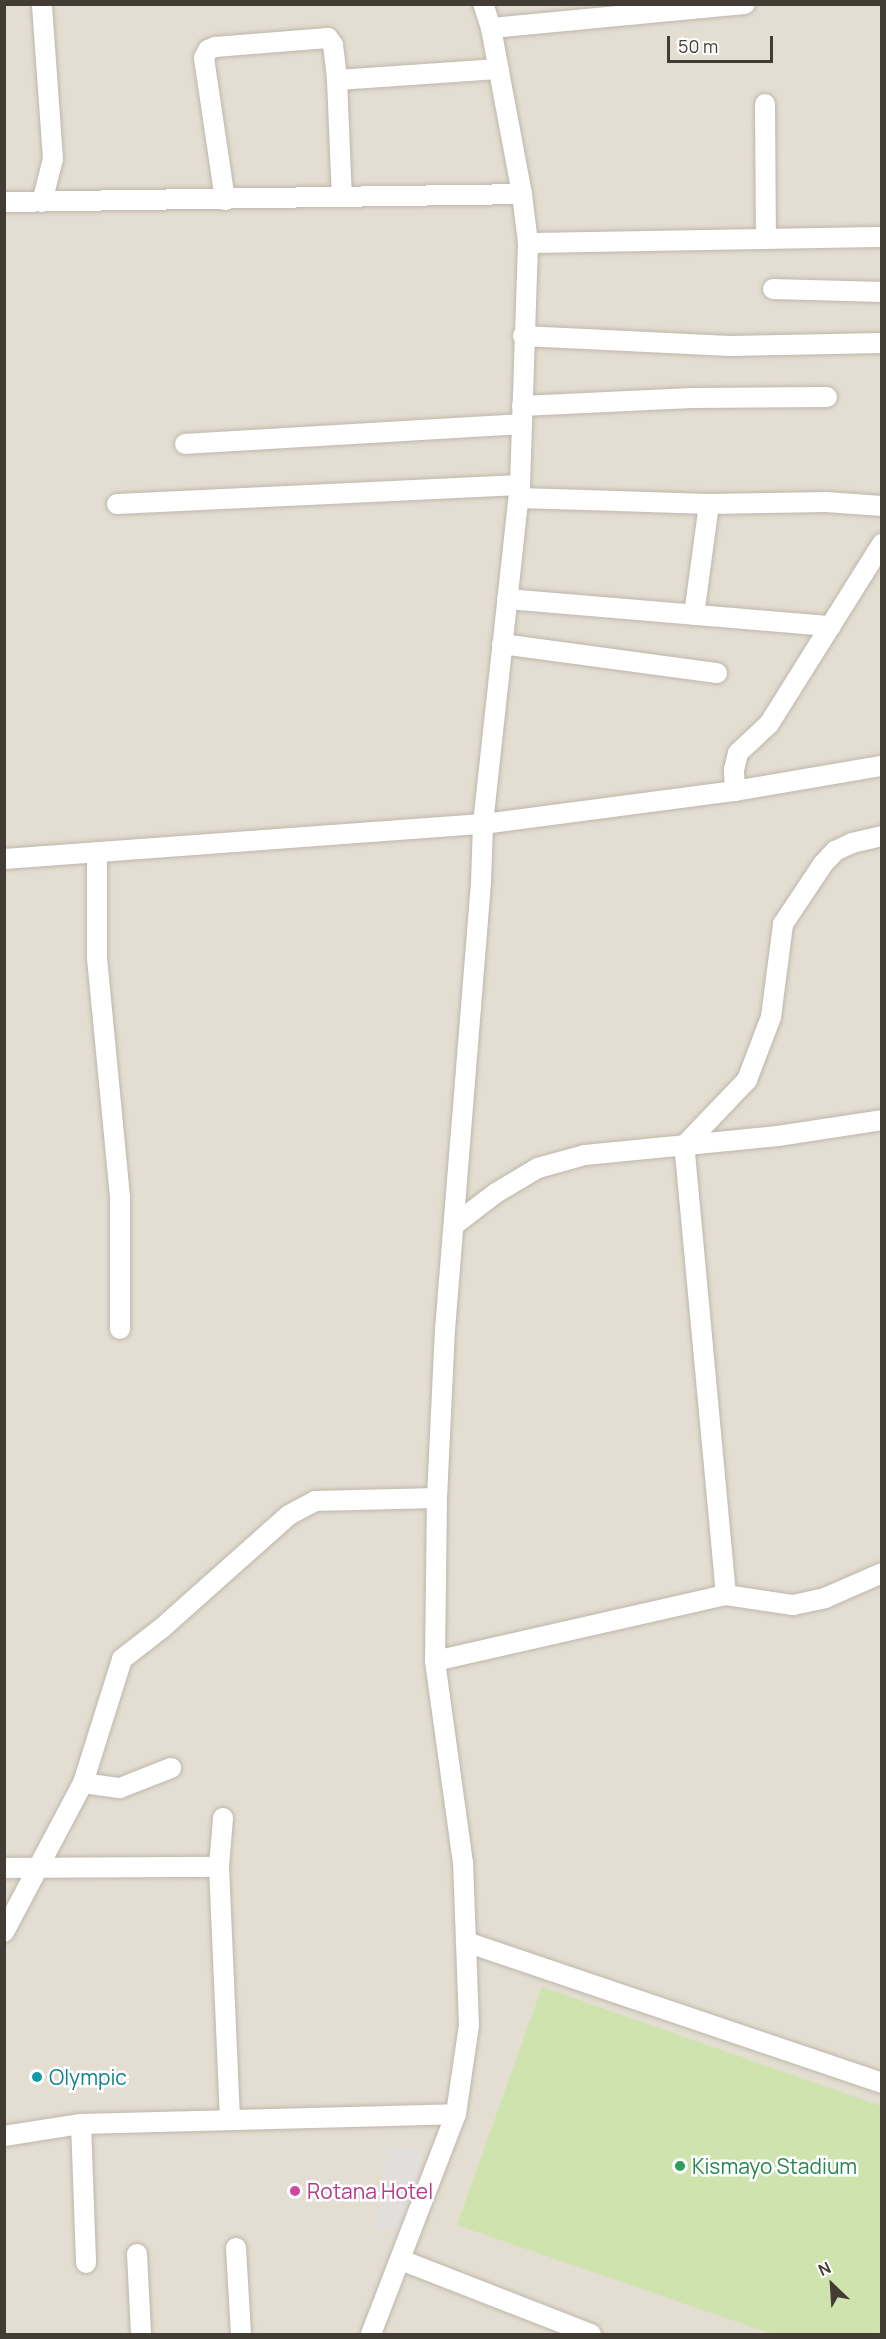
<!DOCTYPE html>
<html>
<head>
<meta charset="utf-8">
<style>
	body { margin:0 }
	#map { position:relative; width:886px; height:2339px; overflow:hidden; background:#f1ece3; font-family:Manrope,sans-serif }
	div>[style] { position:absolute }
	.residential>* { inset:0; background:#e4ded2 }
	.green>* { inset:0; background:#cee3ae }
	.parking>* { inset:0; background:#e1dfdc }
	.roads { filter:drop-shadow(0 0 2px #beb6aa) drop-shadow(0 0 2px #beb6aa) }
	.minor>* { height:20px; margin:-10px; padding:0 10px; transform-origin:10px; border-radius:10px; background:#fff }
	.dots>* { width:16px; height:16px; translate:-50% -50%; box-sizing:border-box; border:3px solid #fff; border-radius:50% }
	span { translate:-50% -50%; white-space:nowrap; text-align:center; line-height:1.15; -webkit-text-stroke:5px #fff; paint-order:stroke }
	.culture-label { font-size:21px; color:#0d838f }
	.left { translate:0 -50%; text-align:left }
	.leisure-label { font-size:21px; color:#27864d }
	.hotel-label { font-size:21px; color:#b23c85 }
	.frame { position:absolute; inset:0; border:6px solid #423c34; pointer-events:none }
	.north { position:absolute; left:802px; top:2255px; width:60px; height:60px; -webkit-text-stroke:4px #fff; paint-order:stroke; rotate:335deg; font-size:16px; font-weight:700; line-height:24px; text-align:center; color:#423c34 }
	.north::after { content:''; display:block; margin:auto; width:21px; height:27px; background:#423c34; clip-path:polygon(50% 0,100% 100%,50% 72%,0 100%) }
	.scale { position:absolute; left:667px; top:36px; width:106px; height:27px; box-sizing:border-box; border:3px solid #423c34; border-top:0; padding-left:8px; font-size:18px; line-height:21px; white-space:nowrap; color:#423c34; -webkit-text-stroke:4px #fff; paint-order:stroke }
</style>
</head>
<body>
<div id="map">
	<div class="residential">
		<i style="clip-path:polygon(5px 5px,881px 5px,881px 2334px,5px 2334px)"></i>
	</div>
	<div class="green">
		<i style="clip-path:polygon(542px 1987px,881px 2106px,882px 2327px,879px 2334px,772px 2334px,457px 2225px)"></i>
	</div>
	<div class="parking">
		<i style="clip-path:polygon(388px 2144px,424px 2153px,402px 2227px,376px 2229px)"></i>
	</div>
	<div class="roads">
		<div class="minor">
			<i style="left:491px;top:28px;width:255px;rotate:-5.4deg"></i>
			<i style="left:337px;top:80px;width:162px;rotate:-3.9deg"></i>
			<i style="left:765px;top:104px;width:133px;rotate:89.6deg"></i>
			<i style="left:225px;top:200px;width:144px;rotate:-98.4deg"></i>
			<i style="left:204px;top:58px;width:9px;rotate:-63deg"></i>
			<i style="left:208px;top:50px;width:8px;rotate:-23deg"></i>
			<i style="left:215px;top:47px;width:113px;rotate:-4.6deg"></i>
			<i style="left:328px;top:38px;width:9px;rotate:54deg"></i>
			<i style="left:333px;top:45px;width:35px;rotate:83deg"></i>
			<i style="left:337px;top:80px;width:117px;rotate:87.6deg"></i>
			<i style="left:4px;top:202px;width:518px;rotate:-0.88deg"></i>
			<i style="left:42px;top:202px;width:44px;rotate:-75.7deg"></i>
			<i style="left:53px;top:159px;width:155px;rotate:-94.1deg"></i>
			<i style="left:528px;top:243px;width:354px;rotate:-1deg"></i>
			<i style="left:773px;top:289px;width:109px;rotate:1.6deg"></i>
			<i style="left:523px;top:336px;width:207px;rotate:2.8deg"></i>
			<i style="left:730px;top:346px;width:152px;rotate:-1.1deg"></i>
			<i style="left:522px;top:406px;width:170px;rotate:-2.7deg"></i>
			<i style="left:692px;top:398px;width:135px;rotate:-0.4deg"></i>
			<i style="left:185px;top:444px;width:337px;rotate:-3.4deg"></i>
			<i style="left:519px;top:498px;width:190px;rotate:1.8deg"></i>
			<i style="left:709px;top:504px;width:117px;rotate:-1deg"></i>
			<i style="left:826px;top:502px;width:56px;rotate:4.1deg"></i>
			<i style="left:117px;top:504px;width:403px;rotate:-2.7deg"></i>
			<i style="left:507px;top:599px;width:325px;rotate:4.8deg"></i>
			<i style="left:694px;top:615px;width:112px;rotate:-82.3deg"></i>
			<i style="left:502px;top:644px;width:217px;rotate:7.7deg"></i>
			<i style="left:735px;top:791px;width:21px;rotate:-93deg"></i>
			<i style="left:734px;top:770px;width:17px;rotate:-77deg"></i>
			<i style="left:738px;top:753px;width:42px;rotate:-43.1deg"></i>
			<i style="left:769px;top:724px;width:213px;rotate:-57.9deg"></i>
			<i style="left:97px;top:852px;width:106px;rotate:90deg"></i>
			<i style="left:97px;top:958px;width:241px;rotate:84.5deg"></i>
			<i style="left:120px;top:1198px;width:131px;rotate:90deg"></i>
			<i style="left:4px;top:859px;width:480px;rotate:-4.2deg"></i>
			<i style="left:483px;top:824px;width:254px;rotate:-7.5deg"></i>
			<i style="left:735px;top:791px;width:149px;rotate:-9.7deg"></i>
			<i style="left:454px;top:1225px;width:53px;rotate:-37.3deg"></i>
			<i style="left:496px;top:1193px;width:49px;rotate:-30.8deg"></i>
			<i style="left:538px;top:1168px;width:49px;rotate:-15.5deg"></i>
			<i style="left:585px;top:1155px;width:194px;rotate:-5.6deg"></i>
			<i style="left:778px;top:1136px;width:105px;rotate:-8.7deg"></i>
			<i style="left:726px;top:1595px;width:451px;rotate:-95.3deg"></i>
			<i style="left:684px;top:1146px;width:91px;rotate:-46.3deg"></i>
			<i style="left:747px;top:1080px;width:67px;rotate:-69.1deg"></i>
			<i style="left:771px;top:1017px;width:94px;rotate:-82.6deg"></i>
			<i style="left:783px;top:924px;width:72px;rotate:-56.3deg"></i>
			<i style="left:823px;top:864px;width:18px;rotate:-47deg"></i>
			<i style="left:835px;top:851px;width:19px;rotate:-25deg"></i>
			<i style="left:852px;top:843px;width:31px;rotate:-13deg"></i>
			<i style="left:435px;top:1661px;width:298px;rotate:-12.8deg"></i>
			<i style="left:726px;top:1595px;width:68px;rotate:8.5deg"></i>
			<i style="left:793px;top:1605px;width:33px;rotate:-12deg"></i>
			<i style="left:825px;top:1598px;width:62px;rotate:-23.7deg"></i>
			<i style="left:83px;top:1783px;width:37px;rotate:8deg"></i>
			<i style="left:120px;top:1788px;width:55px;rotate:-21.4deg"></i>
			<i style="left:223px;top:1818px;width:49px;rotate:94.7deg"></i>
			<i style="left:219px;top:1867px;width:253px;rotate:87.5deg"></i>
			<i style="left:4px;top:1868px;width:215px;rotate:-0.3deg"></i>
			<i style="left:4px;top:1932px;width:169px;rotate:-62.1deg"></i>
			<i style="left:83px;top:1783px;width:130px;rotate:-72.5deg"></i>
			<i style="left:122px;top:1659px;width:51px;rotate:-37.8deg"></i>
			<i style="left:162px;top:1628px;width:170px;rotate:-41.7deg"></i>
			<i style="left:289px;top:1515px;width:30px;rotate:-28deg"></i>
			<i style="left:315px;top:1501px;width:122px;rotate:-1.4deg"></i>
			<i style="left:466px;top:1942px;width:439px;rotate:18.7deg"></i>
			<i style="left:81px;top:2124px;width:139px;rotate:87.9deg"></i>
			<i style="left:4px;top:2136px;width:78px;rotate:-8.9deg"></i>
			<i style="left:81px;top:2124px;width:375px;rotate:-1.5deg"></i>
			<i style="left:236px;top:2248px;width:86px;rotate:86.7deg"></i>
			<i style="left:137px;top:2254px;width:80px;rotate:87.1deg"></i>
			<i style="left:401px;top:2260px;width:204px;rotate:21.3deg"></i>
			<i style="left:371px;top:2334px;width:236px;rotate:-68.9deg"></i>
			<i style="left:456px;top:2114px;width:90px;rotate:-81.7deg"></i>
			<i style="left:469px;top:2025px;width:162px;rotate:-92.1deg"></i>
			<i style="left:463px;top:1863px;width:204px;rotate:-97.9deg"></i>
			<i style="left:435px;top:1661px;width:163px;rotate:-89.3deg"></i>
			<i style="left:437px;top:1498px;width:168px;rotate:-87.3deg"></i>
			<i style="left:445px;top:1330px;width:449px;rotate:-85.4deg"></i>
			<i style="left:481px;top:882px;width:58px;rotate:-88deg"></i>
			<i style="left:483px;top:824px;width:341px;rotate:-83.8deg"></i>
			<i style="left:520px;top:485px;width:242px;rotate:-88.1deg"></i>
			<i style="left:528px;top:243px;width:49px;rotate:-97deg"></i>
			<i style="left:522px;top:194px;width:169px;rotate:-100.6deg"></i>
			<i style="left:491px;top:28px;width:25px;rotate:-108deg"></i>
		</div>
	</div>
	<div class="dots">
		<i style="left:37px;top:2077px;background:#0f9aa8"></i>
		<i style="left:680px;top:2166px;background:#2e9e5b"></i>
		<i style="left:295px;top:2191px;background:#d1479c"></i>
	</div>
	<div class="culture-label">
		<span class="left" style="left:49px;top:2077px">Olympic</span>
	</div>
	<div class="leisure-label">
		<span class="left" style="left:692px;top:2166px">Kismayo Stadium</span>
	</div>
	<div class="hotel-label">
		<span class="left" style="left:307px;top:2191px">Rotana Hotel</span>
	</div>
	<div class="frame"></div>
	<div class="north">N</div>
	<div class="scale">50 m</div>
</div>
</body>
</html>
